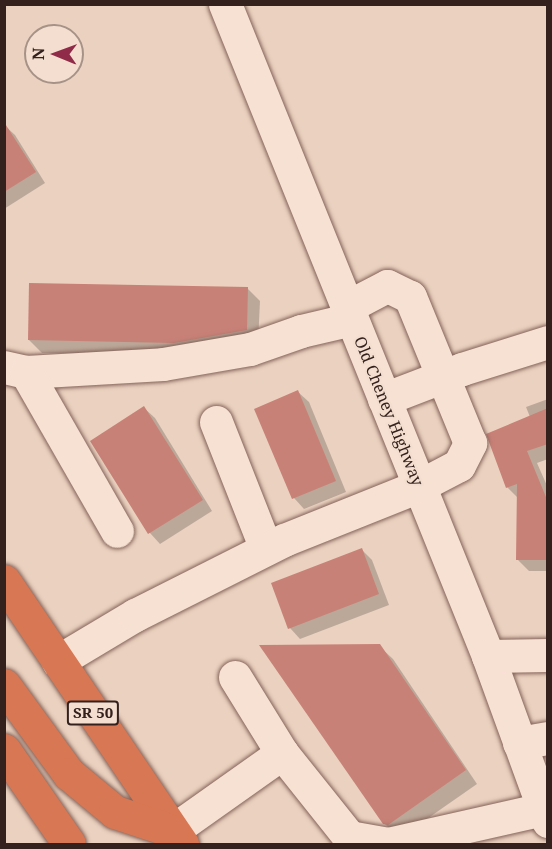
<!DOCTYPE html>
<html>
<head>
<meta charset="utf-8">
<style>
	body { margin:0 }
	#map { position:relative; width:552px; height:849px; overflow:hidden; background:#ebd2c0; font-family:"Noto Serif",serif }
	div>[style] { position:absolute }
	.shadow>* { inset:0; background:#0003 }
	.building>* { inset:0; background:#c88177 }
	.roads { filter:drop-shadow(0 0 2px #846359) drop-shadow(0 0 2px #846359) }
	.minor>* { height:33px; margin:-16.5px; padding:0 16.5px; transform-origin:16.5px; border-radius:16.5px; background:#f7e1d3 }
	.highway>* { height:33px; margin:-16.5px; padding:0 16.5px; transform-origin:16.5px; border-radius:16.5px; background:#d87753 }
	span { translate:-50% -50%; white-space:nowrap; text-align:center; line-height:1.15; -webkit-text-stroke:4.5px #f3decf; paint-order:stroke }
	.shield-label span { padding:2px 4px; background:#f3decf; border:2px solid; border-radius:4px; -webkit-text-stroke-width:0 }
	.shield-label { font-size:15px; color:#34211d; font-weight:700 }
	.street-label { font-size:16px; color:#34211d }
	.frame { position:absolute; inset:0; border:6px solid #34211d; pointer-events:none }
	.north { position:absolute; left:24px; top:24px; width:60px; height:60px; box-sizing:border-box; background:#f3decf; border:2px solid #a79288; border-radius:50%; rotate:271deg; font-size:16px; font-weight:700; line-height:24px; text-align:center; color:#34211d }
	.north::after { content:''; display:block; margin:auto; width:21px; height:27px; background:#902c49; clip-path:polygon(50% 0,100% 100%,50% 72%,0 100%) }
</style>
</head>
<body>
<div id="map">
	<div class="shadow">
		<i style="clip-path:polygon(4px 125px,15px 135px,45px 183px,4px 209px)"></i>
		<i style="clip-path:polygon(247px 288px,260px 301px,258px 343px,188px 355px,42px 353px,29px 340px)"></i>
		<i style="clip-path:polygon(298px 392px,309px 402px,346px 492px,304px 509px,294px 498px,256px 409px)"></i>
		<i style="clip-path:polygon(548px 399px,548px 459px,537px 463px,548px 488px,548px 571px,529px 571px,518px 560px,518px 498px,507px 487px,530px 417px,526px 407px)"></i>
		<i style="clip-path:polygon(144px 408px,155px 418px,212px 511px,160px 544px,150px 533px,92px 441px)"></i>
		<i style="clip-path:polygon(362px 550px,372px 560px,389px 605px,300px 639px,290px 628px,273px 584px)"></i>
		<i style="clip-path:polygon(379px 646px,393px 659px,477px 784px,401px 837px,397px 836px,384px 823px)"></i>
	</div>
	<div class="building">
		<i style="clip-path:polygon(4px 122px,36px 172px,4px 192px)"></i>
		<i style="clip-path:polygon(29px 283px,248px 287px,247px 330px,174px 343px,28px 340px)"></i>
		<i style="clip-path:polygon(298px 390px,336px 481px,292px 499px,254px 409px)"></i>
		<i style="clip-path:polygon(144px 406px,203px 500px,148px 534px,90px 441px)"></i>
		<i style="clip-path:polygon(548px 408px,548px 444px,527px 451px,548px 502px,548px 560px,516px 560px,517px 484px,506px 488px,486px 434px)"></i>
		<i style="clip-path:polygon(362px 548px,379px 594px,288px 629px,271px 583px)"></i>
		<i style="clip-path:polygon(380px 644px,466px 770px,388px 825px,383px 824px,259px 645px)"></i>
	</div>
	<div class="roads">
		<div class="minor">
			<i style="left:225px;top:4px;width:703px;rotate:68.03deg"></i>
			<i style="left:488px;top:656px;width:176px;rotate:70deg"></i>
			<i style="left:4px;top:367px;width:23px;rotate:13deg"></i>
			<i style="left:26px;top:372px;width:137px;rotate:-3.3deg"></i>
			<i style="left:163px;top:364px;width:88px;rotate:-9.8deg"></i>
			<i style="left:250px;top:349px;width:54px;rotate:-19.4deg"></i>
			<i style="left:301px;top:331px;width:52px;rotate:-13.2deg"></i>
			<i style="left:26px;top:372px;width:183px;rotate:60.2deg"></i>
			<i style="left:384px;top:399px;width:84px;rotate:-21deg"></i>
			<i style="left:462px;top:369px;width:90px;rotate:-17.4deg"></i>
			<i style="left:216px;top:422px;width:136px;rotate:68.5deg"></i>
			<i style="left:488px;top:656px;width:60px;rotate:-1deg"></i>
			<i style="left:58px;top:661px;width:90px;rotate:-30.9deg"></i>
			<i style="left:135px;top:615px;width:167px;rotate:-26.7deg"></i>
			<i style="left:284px;top:540px;width:145px;rotate:-21.8deg"></i>
			<i style="left:419px;top:486px;width:45px;rotate:-27.7deg"></i>
			<i style="left:459px;top:465px;width:25px;rotate:-63deg"></i>
			<i style="left:470px;top:443px;width:158px;rotate:-112.3deg"></i>
			<i style="left:410px;top:297px;width:25px;rotate:-154deg"></i>
			<i style="left:387px;top:286px;width:45px;rotate:152.3deg"></i>
			<i style="left:235px;top:677px;width:89px;rotate:58.3deg"></i>
			<i style="left:519px;top:743px;width:29px;rotate:-10deg"></i>
			<i style="left:172px;top:831px;width:135px;rotate:-35.3deg"></i>
			<i style="left:282px;top:753px;width:107px;rotate:51.4deg"></i>
			<i style="left:349px;top:837px;width:40px;rotate:10deg"></i>
			<i style="left:388px;top:844px;width:159px;rotate:-12.7deg"></i>
		</div>
		<div class="highway">
			<i style="left:4px;top:581px;width:318px;rotate:55.9deg"></i>
			<i style="left:4px;top:685px;width:110px;rotate:53.9deg"></i>
			<i style="left:69px;top:774px;width:60px;rotate:39.6deg"></i>
			<i style="left:115px;top:812px;width:60px;rotate:18.4deg"></i>
			<i style="left:4px;top:750px;width:114px;rotate:55.3deg"></i>
		</div>
	</div>
	<div class="shield-label">
		<span style="left:93px;top:713px">SR 50</span>
	</div>
	<div class="street-label">
		<span style="left:389px;top:411px;rotate:68deg">Old Cheney Highway</span>
	</div>
	<div class="frame"></div>
	<div class="north">N</div>
</div>
</body>
</html>
